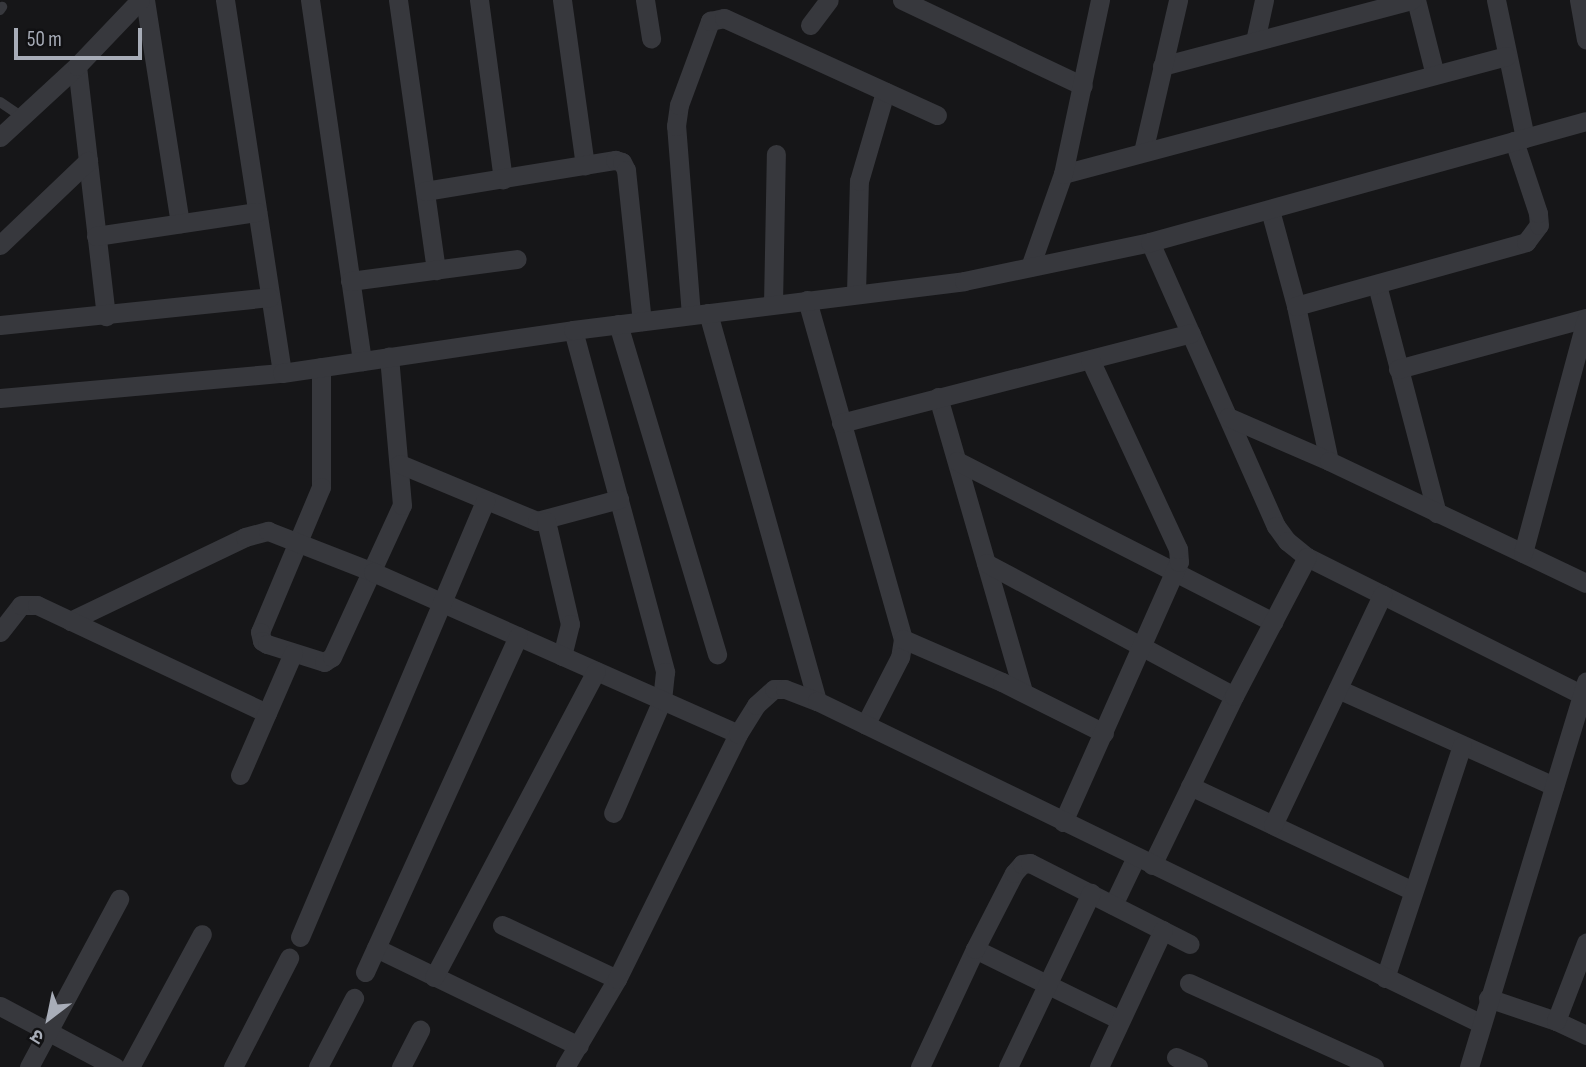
<!DOCTYPE html>
<html>
<head>
<meta charset="utf-8">
<style>
	body { margin:0 }
	#map { position:relative; width:1586px; height:1067px; overflow:hidden; background:#161618; font-family:"Sofia Sans Condensed","Noto Sans Devanagari",sans-serif }
	div>[style] { position:absolute }
	.lane>* { height:10px; margin:-5px; padding:0 5px; transform-origin:5px; border-radius:5px; background:#37383d }
	.street>* { height:19px; margin:-9.5px; padding:0 9.5px; transform-origin:9.5px; border-radius:9.5px; background:#37383d }
	span { translate:-50% -50%; white-space:nowrap; text-align:center; line-height:1.15; -webkit-text-stroke:6px #111113; paint-order:stroke }
	.north { position:absolute; left:14px; top:983px; width:70px; height:70px; -webkit-text-stroke:5px #111113; paint-order:stroke; rotate:212deg; font-size:19px; font-weight:700; line-height:28px; text-align:center; color:#a8adb8 }
	.north::after { content:''; display:block; margin:auto; width:24px; height:32px; background:#a8adb8; clip-path:polygon(50% 0,100% 100%,50% 72%,0 100%) }
	.scale { position:absolute; left:14px; top:28px; width:128px; height:32px; box-sizing:border-box; border:4px solid #a8adb8; border-top:0; padding-left:9px; font-size:21px; line-height:24px; white-space:nowrap; color:#a8adb8; -webkit-text-stroke:5px #111113; paint-order:stroke }
</style>
</head>
<body>
<div id="map">
	<div class="lane">
		<i style="left:0;top:10px;width:4px;rotate:-56deg"></i>
		<i style="left:0;top:102px;width:27px;rotate:34deg"></i>
	</div>
	<div class="street">
		<i style="left:145px;top:0;width:226px;rotate:81.1deg"></i>
		<i style="left:225px;top:0;width:377px;rotate:81.3deg"></i>
		<i style="left:310px;top:0;width:365px;rotate:81.8deg"></i>
		<i style="left:398px;top:0;width:273px;rotate:82deg"></i>
		<i style="left:479px;top:0;width:181px;rotate:82.4deg"></i>
		<i style="left:562px;top:0;width:167px;rotate:82.1deg"></i>
		<i style="left:645px;top:0;width:39px;rotate:81deg"></i>
		<i style="left:902px;top:0;width:200px;rotate:25.4deg"></i>
		<i style="left:1416px;top:0;width:77px;rotate:75.8deg"></i>
		<i style="left:1496px;top:0;width:141px;rotate:78.1deg"></i>
		<i style="left:1579px;top:0;width:40px;rotate:80deg"></i>
		<i style="left:810px;top:25px;width:31px;rotate:-53deg"></i>
		<i style="left:1255px;top:41px;width:42px;rotate:-77.6deg"></i>
		<i style="left:77px;top:66px;width:252px;rotate:83.4deg"></i>
		<i style="left:1162px;top:66px;width:258px;rotate:-14.8deg"></i>
		<i style="left:0;top:137px;width:105px;rotate:-42.7deg"></i>
		<i style="left:77px;top:66px;width:91px;rotate:-46.3deg"></i>
		<i style="left:1143px;top:152px;width:156px;rotate:-77deg"></i>
		<i style="left:1063px;top:174px;width:459px;rotate:-14.9deg"></i>
		<i style="left:425px;top:191px;width:193px;rotate:-9.3deg"></i>
		<i style="left:615px;top:160px;width:7px;rotate:16deg"></i>
		<i style="left:622px;top:162px;width:9px;rotate:63deg"></i>
		<i style="left:626px;top:170px;width:152px;rotate:84deg"></i>
		<i style="left:1270px;top:210px;width:99px;rotate:74.8deg"></i>
		<i style="left:1296px;top:306px;width:158px;rotate:78deg"></i>
		<i style="left:96px;top:236px;width:163px;rotate:-8.5deg"></i>
		<i style="left:1150px;top:242px;width:311px;rotate:66.1deg"></i>
		<i style="left:1276px;top:526px;width:19px;rotate:54deg"></i>
		<i style="left:1287px;top:541px;width:26px;rotate:39deg"></i>
		<i style="left:1307px;top:557px;width:308px;rotate:26.6deg"></i>
		<i style="left:0;top:245px;width:122px;rotate:-43.7deg"></i>
		<i style="left:1030px;top:267px;width:99px;rotate:-70.5deg"></i>
		<i style="left:1063px;top:174px;width:178px;rotate:-78deg"></i>
		<i style="left:350px;top:281px;width:168px;rotate:-7.5deg"></i>
		<i style="left:1377px;top:285px;width:236px;rotate:75.3deg"></i>
		<i style="left:856px;top:293px;width:112px;rotate:-88.5deg"></i>
		<i style="left:859px;top:181px;width:93px;rotate:-73.7deg"></i>
		<i style="left:807px;top:300px;width:352px;rotate:74.2deg"></i>
		<i style="left:903px;top:639px;width:18px;rotate:99deg"></i>
		<i style="left:900px;top:657px;width:76px;rotate:117.2deg"></i>
		<i style="left:773px;top:304px;width:150px;rotate:-88.9deg"></i>
		<i style="left:1296px;top:306px;width:239px;rotate:-15.5deg"></i>
		<i style="left:1526px;top:242px;width:21px;rotate:-53deg"></i>
		<i style="left:1539px;top:225px;width:12px;rotate:-95deg"></i>
		<i style="left:1538px;top:213px;width:76px;rotate:-108.4deg"></i>
		<i style="left:708px;top:313px;width:403px;rotate:74.3deg"></i>
		<i style="left:691px;top:315px;width:190px;rotate:-94.5deg"></i>
		<i style="left:676px;top:126px;width:21px;rotate:-82deg"></i>
		<i style="left:679px;top:105px;width:90px;rotate:-69.7deg"></i>
		<i style="left:710px;top:21px;width:14px;rotate:-12deg"></i>
		<i style="left:724px;top:18px;width:234px;rotate:24.5deg"></i>
		<i style="left:618px;top:324px;width:345px;rotate:73.3deg"></i>
		<i style="left:0;top:325px;width:271px;rotate:-5.9deg"></i>
		<i style="left:573px;top:330px;width:354px;rotate:74.9deg"></i>
		<i style="left:665px;top:672px;width:28px;rotate:96deg"></i>
		<i style="left:662px;top:700px;width:123px;rotate:113.4deg"></i>
		<i style="left:321px;top:367px;width:120px;rotate:90deg"></i>
		<i style="left:321px;top:487px;width:157px;rotate:112.8deg"></i>
		<i style="left:260px;top:632px;width:9px;rotate:77deg"></i>
		<i style="left:262px;top:641px;width:6px;rotate:31deg"></i>
		<i style="left:267px;top:644px;width:60px;rotate:17.5deg"></i>
		<i style="left:324px;top:662px;width:9px;rotate:-32deg"></i>
		<i style="left:332px;top:657px;width:167px;rotate:-65.3deg"></i>
		<i style="left:402px;top:505px;width:149px;rotate:-95deg"></i>
		<i style="left:1398px;top:369px;width:195px;rotate:-15.2deg"></i>
		<i style="left:938px;top:397px;width:307px;rotate:73.9deg"></i>
		<i style="left:0;top:398px;width:283px;rotate:-5.1deg"></i>
		<i style="left:282px;top:373px;width:294px;rotate:-8.4deg"></i>
		<i style="left:573px;top:330px;width:394px;rotate:-7.1deg"></i>
		<i style="left:964px;top:281px;width:190px;rotate:-11.8deg"></i>
		<i style="left:1150px;top:242px;width:452px;rotate:-15.5deg"></i>
		<i style="left:1228px;top:417px;width:110px;rotate:23.5deg"></i>
		<i style="left:1329px;top:461px;width:284px;rotate:25.4deg"></i>
		<i style="left:841px;top:423px;width:361px;rotate:-14.4deg"></i>
		<i style="left:957px;top:461px;width:355px;rotate:27deg"></i>
		<i style="left:400px;top:464px;width:148px;rotate:22.6deg"></i>
		<i style="left:537px;top:521px;width:85px;rotate:-15deg"></i>
		<i style="left:546px;top:521px;width:106px;rotate:76.9deg"></i>
		<i style="left:570px;top:624px;width:33px;rotate:104deg"></i>
		<i style="left:1523px;top:553px;width:241px;rotate:-74.9deg"></i>
		<i style="left:986px;top:563px;width:281px;rotate:28.2deg"></i>
		<i style="left:70px;top:621px;width:194px;rotate:-25.6deg"></i>
		<i style="left:245px;top:537px;width:24px;rotate:-15deg"></i>
		<i style="left:268px;top:531px;width:113px;rotate:21.3deg"></i>
		<i style="left:373px;top:572px;width:399px;rotate:23.9deg"></i>
		<i style="left:0;top:632px;width:34px;rotate:-52deg"></i>
		<i style="left:21px;top:605px;width:16px"></i>
		<i style="left:37px;top:605px;width:254px;rotate:25.2deg"></i>
		<i style="left:903px;top:639px;width:108px;rotate:23.5deg"></i>
		<i style="left:1002px;top:682px;width:114px;rotate:26.6deg"></i>
		<i style="left:1338px;top:689px;width:237px;rotate:24.2deg"></i>
		<i style="left:240px;top:775px;width:133px;rotate:-66.5deg"></i>
		<i style="left:1190px;top:786px;width:246px;rotate:25.2deg"></i>
		<i style="left:1063px;top:822px;width:285px;rotate:-66deg"></i>
		<i style="left:1179px;top:562px;width:13px;rotate:-94deg"></i>
		<i style="left:1178px;top:549px;width:209px;rotate:-114.9deg"></i>
		<i style="left:1273px;top:825px;width:255px;rotate:-64.6deg"></i>
		<i style="left:1152px;top:865px;width:188px;rotate:-64.1deg"></i>
		<i style="left:1234px;top:696px;width:157px;rotate:-62.3deg"></i>
		<i style="left:1113px;top:905px;width:53px;rotate:-64.4deg"></i>
		<i style="left:502px;top:925px;width:127px;rotate:25.2deg"></i>
		<i style="left:300px;top:937px;width:474px;rotate:-67deg"></i>
		<i style="left:376px;top:948px;width:225px;rotate:25.8deg"></i>
		<i style="left:975px;top:949px;width:161px;rotate:26.1deg"></i>
		<i style="left:365px;top:972px;width:369px;rotate:-65.5deg"></i>
		<i style="left:434px;top:977px;width:346px;rotate:-62.1deg"></i>
		<i style="left:1385px;top:978px;width:245px;rotate:-71.7deg"></i>
		<i style="left:1189px;top:983px;width:203px;rotate:24.4deg"></i>
		<i style="left:1488px;top:998px;width:72px;rotate:18.7deg"></i>
		<i style="left:1556px;top:1021px;width:33px;rotate:25deg"></i>
		<i style="left:0;top:1006px;width:130px;rotate:27.9deg"></i>
		<i style="left:1556px;top:1021px;width:84px;rotate:-69deg"></i>
		<i style="left:1176px;top:1057px;width:24px;rotate:24deg"></i>
		<i style="left:29px;top:1067px;width:191px;rotate:-61.8deg"></i>
		<i style="left:130px;top:1067px;width:151px;rotate:-61.6deg"></i>
		<i style="left:233px;top:1067px;width:123px;rotate:-62.8deg"></i>
		<i style="left:318px;top:1067px;width:78px;rotate:-62.4deg"></i>
		<i style="left:401px;top:1067px;width:42px;rotate:-62.8deg"></i>
		<i style="left:565px;top:1067px;width:102px;rotate:-59.4deg"></i>
		<i style="left:617px;top:979px;width:273px;rotate:-63.7deg"></i>
		<i style="left:738px;top:734px;width:34px;rotate:-58deg"></i>
		<i style="left:756px;top:705px;width:24px;rotate:-42deg"></i>
		<i style="left:774px;top:689px;width:11px"></i>
		<i style="left:785px;top:689px;width:34px;rotate:21deg"></i>
		<i style="left:817px;top:701px;width:737px;rotate:25.9deg"></i>
		<i style="left:920px;top:1067px;width:130px;rotate:-65deg"></i>
		<i style="left:975px;top:949px;width:85px;rotate:-62.8deg"></i>
		<i style="left:1014px;top:873px;width:12px;rotate:-48deg"></i>
		<i style="left:1022px;top:864px;width:8px;rotate:-7deg"></i>
		<i style="left:1030px;top:863px;width:179px;rotate:26.9deg"></i>
		<i style="left:1008px;top:1067px;width:193px;rotate:-64.5deg"></i>
		<i style="left:1099px;top:1067px;width:151px;rotate:-65deg"></i>
		<i style="left:1469px;top:1067px;width:403px;rotate:-73.1deg"></i>
	</div>
	<div class="north">उ</div>
	<div class="scale">50 m</div>
</div>
</body>
</html>
